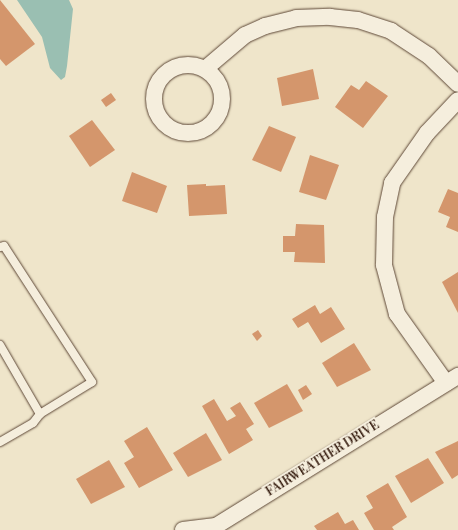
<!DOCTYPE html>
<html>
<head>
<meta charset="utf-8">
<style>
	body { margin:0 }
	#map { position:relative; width:458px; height:530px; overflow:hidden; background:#efe5ca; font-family:"Libre Bodoni",serif }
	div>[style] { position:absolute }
	.water>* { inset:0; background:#9abfb2 }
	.building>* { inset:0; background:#d4966c }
	.roads { filter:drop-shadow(0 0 1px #5e4837) drop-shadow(0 0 1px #5e4837) }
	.lane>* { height:8px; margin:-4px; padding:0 4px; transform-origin:4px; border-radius:4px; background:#f5eedd }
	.street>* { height:16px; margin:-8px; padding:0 8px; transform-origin:8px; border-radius:8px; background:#f5eedd }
	.street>.ring { margin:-8px; padding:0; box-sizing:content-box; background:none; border:16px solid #f5eedd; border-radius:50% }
	span { translate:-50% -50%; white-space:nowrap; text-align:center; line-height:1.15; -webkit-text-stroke:4px #f5eedd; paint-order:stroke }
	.street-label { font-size:12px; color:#2d1306 }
</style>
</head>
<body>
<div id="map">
	<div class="water">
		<i style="clip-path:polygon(17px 0,69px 0,73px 9px,67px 66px,65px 77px,61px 80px,50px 68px,42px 37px)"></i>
	</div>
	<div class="building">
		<i style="clip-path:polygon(0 0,35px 44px,6px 66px,0 59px)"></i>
		<i style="clip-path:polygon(313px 69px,319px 99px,282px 106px,277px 78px)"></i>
		<i style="clip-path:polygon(366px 81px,388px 96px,363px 128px,335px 107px,351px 85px,359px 90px)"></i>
		<i style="clip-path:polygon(111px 93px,116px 100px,106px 107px,101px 100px)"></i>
		<i style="clip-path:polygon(92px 120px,115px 150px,90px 167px,69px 136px)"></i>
		<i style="clip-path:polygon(269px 126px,296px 137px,281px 172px,252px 160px)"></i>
		<i style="clip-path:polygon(310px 155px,339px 165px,326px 200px,299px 192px)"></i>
		<i style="clip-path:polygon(132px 172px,167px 186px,157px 213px,122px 201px)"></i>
		<i style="clip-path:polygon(206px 184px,206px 186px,225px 185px,227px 214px,189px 216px,187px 185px)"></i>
		<i style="clip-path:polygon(448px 189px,458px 193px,458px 232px,446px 227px,450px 217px,438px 212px)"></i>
		<i style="clip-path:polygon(296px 224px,324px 225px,325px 263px,294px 262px,295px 252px,283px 252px,283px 236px,295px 236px)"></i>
		<i style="clip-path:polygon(458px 272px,458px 313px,442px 282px)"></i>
		<i style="clip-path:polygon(315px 305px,320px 314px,331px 307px,345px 329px,321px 343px,308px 322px,298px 328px,292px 319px)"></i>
		<i style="clip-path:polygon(258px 330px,262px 336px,257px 341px,252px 334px)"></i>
		<i style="clip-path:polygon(354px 343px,371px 370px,337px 387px,322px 363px)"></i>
		<i style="clip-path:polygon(287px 384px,303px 411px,269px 428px,254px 403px)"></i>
		<i style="clip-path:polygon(306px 385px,312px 394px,303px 400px,298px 390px)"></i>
		<i style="clip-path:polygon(214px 399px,227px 421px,236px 416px,230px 408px,240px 402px,254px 424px,246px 429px,253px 440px,229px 454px,202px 406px)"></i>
		<i style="clip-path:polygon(147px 427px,173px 470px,139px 488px,124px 463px,134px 457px,124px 441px)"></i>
		<i style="clip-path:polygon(206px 433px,222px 460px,188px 477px,173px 453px)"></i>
		<i style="clip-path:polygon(458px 441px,458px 475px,452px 479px,435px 452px)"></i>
		<i style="clip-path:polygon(428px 458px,444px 483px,411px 503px,395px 476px)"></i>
		<i style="clip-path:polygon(109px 460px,125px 487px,91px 504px,76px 479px)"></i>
		<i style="clip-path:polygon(388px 483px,407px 517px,392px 527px,394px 530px,374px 530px,364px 513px,373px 508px,366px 496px)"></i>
		<i style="clip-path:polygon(338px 512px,345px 524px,353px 520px,359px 530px,317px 530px,314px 526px)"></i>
	</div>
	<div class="roads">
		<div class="lane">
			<i style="left:0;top:247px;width:4px;rotate:-14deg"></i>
			<i style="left:4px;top:246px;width:162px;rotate:57.1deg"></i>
			<i style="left:92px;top:382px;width:61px;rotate:148.4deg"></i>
			<i style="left:0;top:345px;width:80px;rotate:59.9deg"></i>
			<i style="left:40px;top:414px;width:11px;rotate:128deg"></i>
			<i style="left:33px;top:423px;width:38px;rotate:150deg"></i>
		</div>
		<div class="street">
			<i class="ring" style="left:154px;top:65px;width:52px;height:52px"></i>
			<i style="left:205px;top:69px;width:52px;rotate:-40.4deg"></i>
			<i style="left:245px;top:35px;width:22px;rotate:-24deg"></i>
			<i style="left:265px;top:26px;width:32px;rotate:-14deg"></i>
			<i style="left:296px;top:18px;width:34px;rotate:-2deg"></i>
			<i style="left:330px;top:17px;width:28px;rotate:6deg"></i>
			<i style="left:358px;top:20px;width:35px;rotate:18deg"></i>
			<i style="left:391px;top:31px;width:45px;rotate:33.3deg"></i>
			<i style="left:429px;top:56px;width:40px;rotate:44deg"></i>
			<i style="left:446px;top:383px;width:85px;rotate:-125.4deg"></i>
			<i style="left:397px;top:314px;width:51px;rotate:-104.9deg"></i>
			<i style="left:384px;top:265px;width:48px;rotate:-88.8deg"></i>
			<i style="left:385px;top:217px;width:35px;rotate:-78deg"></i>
			<i style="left:392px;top:183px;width:61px;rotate:-55deg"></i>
			<i style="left:427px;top:133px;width:45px;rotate:-46.8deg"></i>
			<i style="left:183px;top:530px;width:33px;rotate:-7deg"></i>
			<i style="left:216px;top:526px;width:285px;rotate:-31.8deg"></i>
		</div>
	</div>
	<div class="street-label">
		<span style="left:323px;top:459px;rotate:-32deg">FAIRWEATHER DRIVE</span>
	</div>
</div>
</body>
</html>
